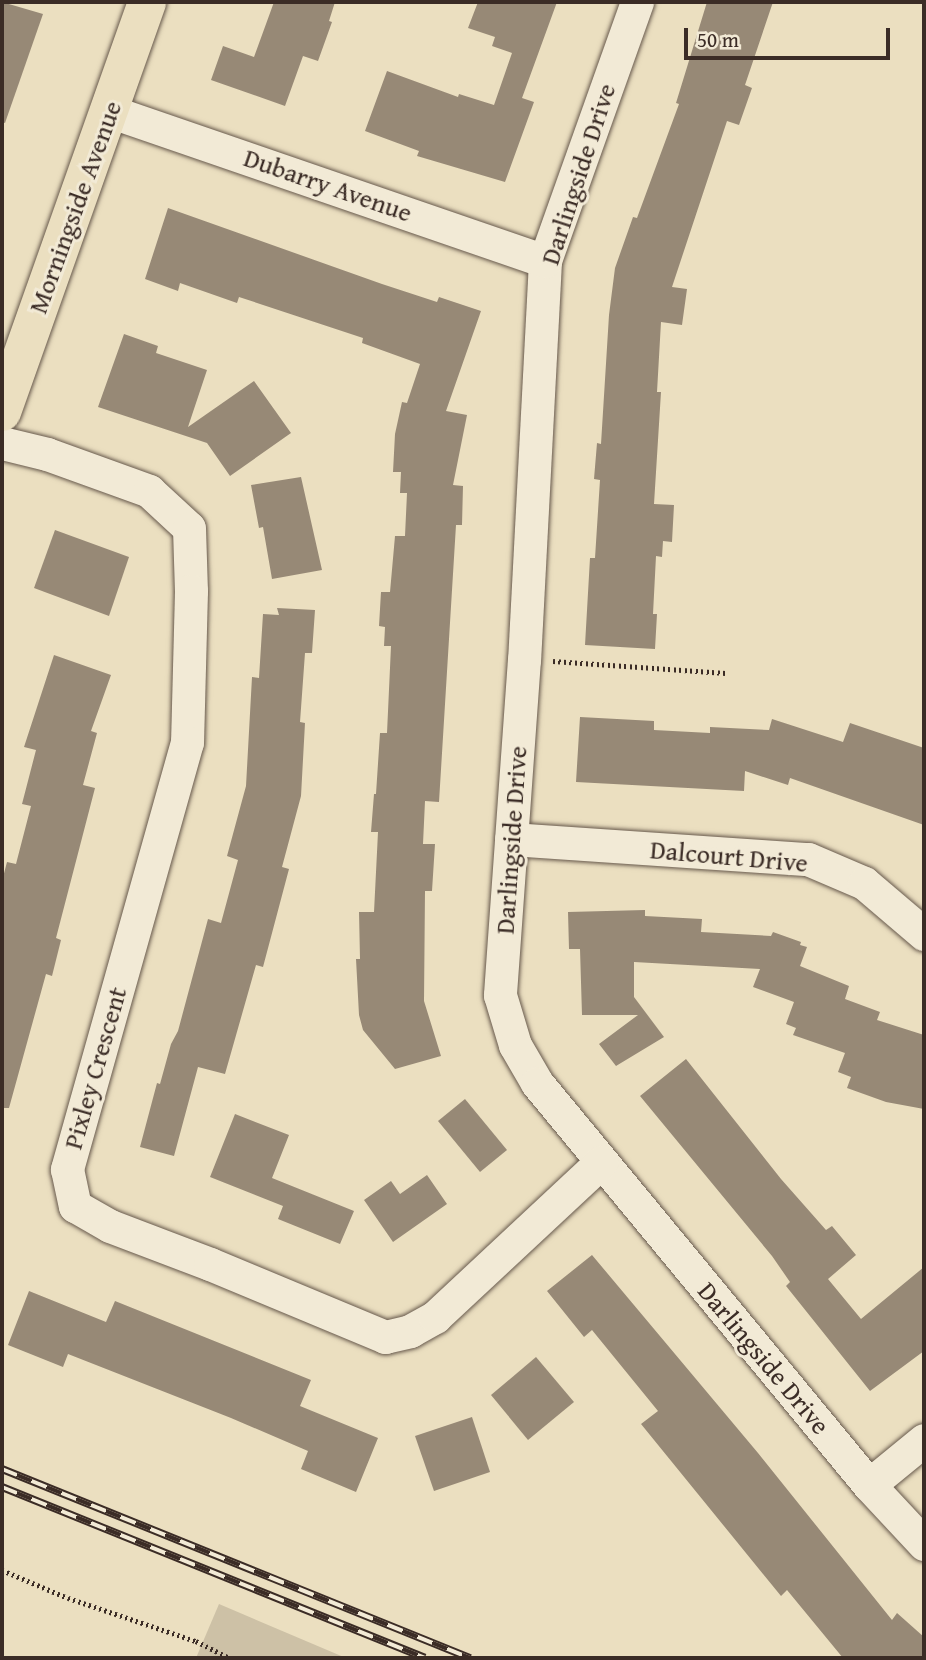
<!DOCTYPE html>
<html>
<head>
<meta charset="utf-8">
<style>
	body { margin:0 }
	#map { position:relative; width:926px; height:1660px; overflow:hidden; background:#ebdfc0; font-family:"Gentium Book Plus",serif }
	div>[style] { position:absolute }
	.green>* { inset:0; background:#cdc1a6 }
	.building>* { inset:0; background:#978976 }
	.path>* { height:4.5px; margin-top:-2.25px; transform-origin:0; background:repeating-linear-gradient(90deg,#3b2c26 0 2px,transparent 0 5.5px) }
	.roads { filter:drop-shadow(0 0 2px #67594c) drop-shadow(0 0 2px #67594c) }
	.minor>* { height:33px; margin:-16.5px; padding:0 16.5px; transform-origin:16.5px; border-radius:16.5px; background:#f2ead6 }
	.major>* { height:38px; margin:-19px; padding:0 19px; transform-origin:19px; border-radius:19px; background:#ebdfc0 }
	.rail>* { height:8px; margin-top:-4px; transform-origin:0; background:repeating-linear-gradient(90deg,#f2ead6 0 16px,#3b2c26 0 32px); box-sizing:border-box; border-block:2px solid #3b2c26 }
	span { translate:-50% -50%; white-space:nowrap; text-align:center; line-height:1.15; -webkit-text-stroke:6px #f2ead6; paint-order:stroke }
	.street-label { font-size:26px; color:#3b2c26 }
	.frame { position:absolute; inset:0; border:4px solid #3b2c26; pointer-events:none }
	.scale { position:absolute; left:684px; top:28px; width:206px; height:32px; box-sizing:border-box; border:4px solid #3b2c26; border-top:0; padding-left:9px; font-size:21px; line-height:24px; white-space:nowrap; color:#3b2c26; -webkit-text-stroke:5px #f2ead6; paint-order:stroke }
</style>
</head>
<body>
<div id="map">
	<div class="green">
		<i style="clip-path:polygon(219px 1604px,346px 1658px,196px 1658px)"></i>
	</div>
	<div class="building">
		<i style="clip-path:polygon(2px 2px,43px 14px,5px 123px,2px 122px)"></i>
		<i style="clip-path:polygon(274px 2px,335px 2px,329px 21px,332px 22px,318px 61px,303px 56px,285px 106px,211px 80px,223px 46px,254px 57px)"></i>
		<i style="clip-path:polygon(478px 2px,557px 2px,522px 98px,534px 102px,505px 182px,417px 156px,419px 151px,365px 131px,387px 71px,458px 97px,459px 94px,494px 105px,512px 53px,492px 46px,495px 37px,468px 28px)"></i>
		<i style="clip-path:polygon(707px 2px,773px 2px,745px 85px,752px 88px,739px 125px,727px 121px,672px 287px,687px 289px,682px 325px,661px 322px,657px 392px,661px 392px,654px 504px,674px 505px,672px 542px,663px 541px,662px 557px,656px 556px,653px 614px,657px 614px,655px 649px,585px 645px,590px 558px,595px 558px,600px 480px,594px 479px,597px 443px,601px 444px,609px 315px,615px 268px,633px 217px,637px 218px,679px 104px,676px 103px)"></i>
		<i style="clip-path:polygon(168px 208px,382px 284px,437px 302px,439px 297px,481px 311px,446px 411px,467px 415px,453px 485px,463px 486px,462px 525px,456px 525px,439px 802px,425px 801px,423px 844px,435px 844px,432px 891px,425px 891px,424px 1001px,441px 1056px,395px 1069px,363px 1030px,359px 1015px,356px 959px,360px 959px,359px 912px,374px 912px,378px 832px,371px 832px,374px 794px,376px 794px,380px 733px,387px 733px,391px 646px,384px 646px,385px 627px,379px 626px,381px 592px,390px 592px,395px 536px,405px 536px,407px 493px,400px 493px,401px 472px,393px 472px,395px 434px,402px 402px,407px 403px,420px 364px,362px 343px,363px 338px,239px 297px,237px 303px,180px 283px,178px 291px,145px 279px)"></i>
		<i style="clip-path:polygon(124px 334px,158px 346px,156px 353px,207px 370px,188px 427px,254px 381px,291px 433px,230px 476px,207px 443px,98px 407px)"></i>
		<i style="clip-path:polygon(301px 477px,322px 570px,272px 579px,263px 527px,259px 528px,251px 485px)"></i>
		<i style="clip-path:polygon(55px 530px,129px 557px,109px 616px,34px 588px)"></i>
		<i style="clip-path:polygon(277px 608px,315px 610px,312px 653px,305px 653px,300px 722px,305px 723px,301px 796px,282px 867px,289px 869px,263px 967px,256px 965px,225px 1074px,198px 1067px,174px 1156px,140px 1147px,157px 1083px,160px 1084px,171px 1044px,178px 1031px,208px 919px,221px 923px,238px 860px,227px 856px,246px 786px,252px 677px,259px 678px,263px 614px,279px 615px)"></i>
		<i style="clip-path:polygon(54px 655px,111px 675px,91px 731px,97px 733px,83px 785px,95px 788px,56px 938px,61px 940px,52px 976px,46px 974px,9px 1108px,2px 1108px,2px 881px,7px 862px,16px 864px,31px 806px,22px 804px,36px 750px,24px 747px)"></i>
		<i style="clip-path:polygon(580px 717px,654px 721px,654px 730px,710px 733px,710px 727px,769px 730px,772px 719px,843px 742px,850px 723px,924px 748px,924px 825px,790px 778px,788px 785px,745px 771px,744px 791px,576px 782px)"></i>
		<i style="clip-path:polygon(645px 910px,645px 916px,702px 919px,701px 932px,771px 936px,773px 932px,801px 942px,800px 945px,807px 947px,800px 966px,849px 986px,845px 999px,880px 1012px,877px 1020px,924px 1035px,924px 1109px,886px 1102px,847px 1088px,851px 1077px,838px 1072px,845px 1053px,793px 1035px,796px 1028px,786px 1024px,794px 1002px,753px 987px,760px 969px,634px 962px,634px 997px,664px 1037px,616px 1066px,599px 1044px,638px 1015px,582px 1015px,580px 949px,569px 949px,568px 912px)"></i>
		<i style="clip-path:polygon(686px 1059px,781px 1179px,826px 1230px,832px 1226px,856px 1255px,828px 1279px,861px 1319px,924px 1267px,924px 1351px,870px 1391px,786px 1286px,790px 1282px,772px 1256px,640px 1096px)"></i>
		<i style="clip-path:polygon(465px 1099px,507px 1150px,480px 1172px,438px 1121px)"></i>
		<i style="clip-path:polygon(235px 1114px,289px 1135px,272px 1178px,354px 1211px,340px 1244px,278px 1219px,283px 1206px,210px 1177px)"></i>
		<i style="clip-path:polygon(427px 1175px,447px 1204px,393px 1242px,364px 1200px,391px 1181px,400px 1194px)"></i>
		<i style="clip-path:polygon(592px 1255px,758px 1453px,892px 1620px,897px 1613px,924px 1637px,924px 1658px,843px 1658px,787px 1590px,781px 1596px,737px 1542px,641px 1424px,658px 1411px,592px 1330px,584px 1337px,547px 1291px)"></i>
		<i style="clip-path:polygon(29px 1291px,106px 1322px,115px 1301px,311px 1380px,300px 1406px,378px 1438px,356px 1492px,301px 1469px,308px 1451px,231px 1418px,68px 1354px,63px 1367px,8px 1345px)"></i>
		<i style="clip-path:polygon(536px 1357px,574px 1402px,528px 1440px,491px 1395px)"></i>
		<i style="clip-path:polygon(472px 1417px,490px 1472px,434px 1491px,415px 1436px)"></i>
	</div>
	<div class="path">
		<i style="left:553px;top:661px;width:173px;rotate:4deg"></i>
		<i style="left:2px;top:1570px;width:72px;rotate:23deg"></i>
		<i style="left:68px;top:1598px;width:135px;rotate:18.6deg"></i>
		<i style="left:196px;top:1641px;width:37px;rotate:27deg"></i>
	</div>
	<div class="roads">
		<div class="minor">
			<i style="left:637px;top:2px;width:275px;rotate:109.6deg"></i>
			<i style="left:545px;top:261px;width:399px;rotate:93deg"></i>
			<i style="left:524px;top:659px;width:337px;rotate:94.1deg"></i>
			<i style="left:500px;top:995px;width:52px;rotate:73.3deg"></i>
			<i style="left:515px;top:1045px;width:44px;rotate:59.9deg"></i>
			<i style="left:537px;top:1083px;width:521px;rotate:50.45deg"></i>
			<i style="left:869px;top:1485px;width:81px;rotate:47deg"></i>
			<i style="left:109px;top:111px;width:461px;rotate:19deg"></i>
			<i style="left:2px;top:443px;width:46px;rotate:13.7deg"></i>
			<i style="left:47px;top:454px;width:109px;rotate:19.9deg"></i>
			<i style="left:149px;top:491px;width:54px;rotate:42.8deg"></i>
			<i style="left:189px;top:528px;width:63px;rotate:88.2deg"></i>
			<i style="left:191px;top:591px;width:151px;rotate:91.5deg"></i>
			<i style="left:187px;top:742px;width:444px;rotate:105.7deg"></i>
			<i style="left:67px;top:1169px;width:38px;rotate:78deg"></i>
			<i style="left:75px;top:1206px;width:40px;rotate:29.7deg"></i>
			<i style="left:110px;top:1226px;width:107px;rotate:20.8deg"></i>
			<i style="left:210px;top:1264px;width:190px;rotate:22.6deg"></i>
			<i style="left:385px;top:1337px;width:26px;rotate:-13deg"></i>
			<i style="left:410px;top:1331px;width:29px;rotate:-29deg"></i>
			<i style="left:435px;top:1317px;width:227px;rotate:-43deg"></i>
			<i style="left:511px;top:839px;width:298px;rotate:3.9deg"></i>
			<i style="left:808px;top:859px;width:61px;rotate:23.2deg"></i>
			<i style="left:864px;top:883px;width:79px;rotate:40.4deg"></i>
			<i style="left:869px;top:1485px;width:71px;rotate:-39.3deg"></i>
		</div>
		<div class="major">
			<i style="left:2px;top:412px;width:435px;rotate:-70.5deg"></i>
		</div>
	</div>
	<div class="rail">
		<i style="left:2px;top:1469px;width:505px;rotate:21.99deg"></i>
		<i style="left:2px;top:1487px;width:456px;rotate:22deg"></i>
	</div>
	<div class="street-label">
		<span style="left:578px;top:174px;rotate:-72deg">Darlingside Drive</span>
		<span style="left:328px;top:185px;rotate:19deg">Dubarry Avenue</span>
		<span style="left:75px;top:207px;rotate:-70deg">Morningside Avenue</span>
		<span style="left:511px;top:840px;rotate:-86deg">Darlingside Drive</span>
		<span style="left:729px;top:856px;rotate:5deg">Dalcourt Drive</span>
		<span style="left:95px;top:1068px;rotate:-74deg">Pixley Crescent</span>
		<span style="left:764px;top:1358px;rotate:50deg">Darlingside Drive</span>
	</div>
	<div class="frame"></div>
	<div class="scale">50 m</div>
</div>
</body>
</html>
